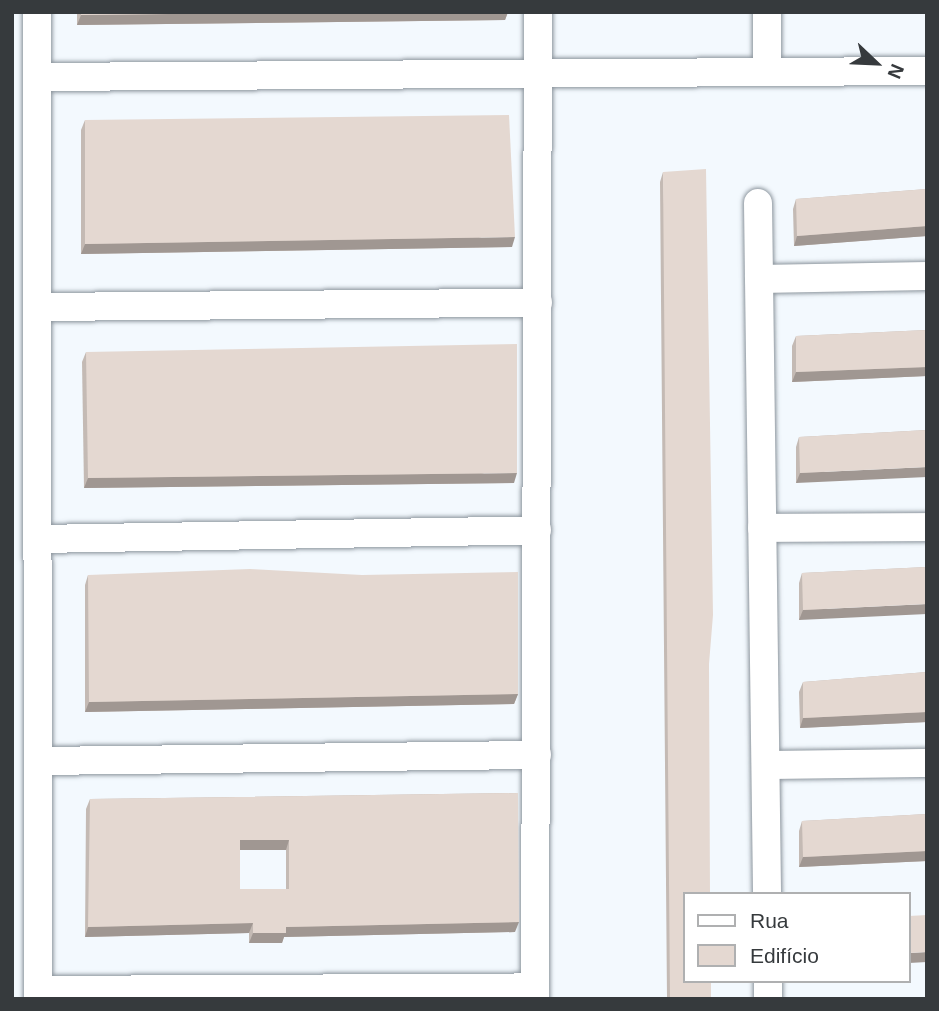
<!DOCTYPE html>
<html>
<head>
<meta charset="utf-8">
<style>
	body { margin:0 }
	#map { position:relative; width:939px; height:1011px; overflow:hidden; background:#f3f9fe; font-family:Arial,sans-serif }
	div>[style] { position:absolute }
	.roads { filter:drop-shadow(0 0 2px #8d969e) drop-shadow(0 0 2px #8d969e) }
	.minor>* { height:28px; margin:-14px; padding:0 14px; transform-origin:14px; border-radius:14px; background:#fff }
	.wall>* { inset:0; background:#c4bab4 }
	.shaded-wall>* { inset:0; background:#a09792 }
	.building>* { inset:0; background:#e4d8d1 }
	span { translate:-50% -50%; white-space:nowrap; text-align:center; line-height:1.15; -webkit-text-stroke:5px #fff; paint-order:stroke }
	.frame { position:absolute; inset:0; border:14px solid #363a3d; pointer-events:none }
	.legend { position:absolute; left:683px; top:892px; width:228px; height:91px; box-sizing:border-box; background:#fff; border:2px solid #afb0b1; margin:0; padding:9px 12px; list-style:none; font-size:21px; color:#363a3d }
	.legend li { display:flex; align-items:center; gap:14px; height:35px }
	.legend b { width:35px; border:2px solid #afb0b1 }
	.north { position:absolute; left:841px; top:28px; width:70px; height:70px; -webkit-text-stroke:5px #fff; paint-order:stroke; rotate:113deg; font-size:19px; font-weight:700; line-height:28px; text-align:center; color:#363a3d }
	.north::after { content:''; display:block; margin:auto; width:24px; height:32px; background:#363a3d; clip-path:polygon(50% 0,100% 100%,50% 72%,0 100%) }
</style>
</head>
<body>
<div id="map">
	<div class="roads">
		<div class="minor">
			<i style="left:37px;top:12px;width:65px;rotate:90deg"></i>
			<i style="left:37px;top:77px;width:890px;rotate:-0.39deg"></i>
			<i style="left:767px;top:69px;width:57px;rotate:-90deg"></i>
			<i style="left:37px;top:77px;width:922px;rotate:89.94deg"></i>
			<i style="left:758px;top:203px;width:691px;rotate:89.25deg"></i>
			<i style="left:759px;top:279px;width:168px;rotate:-1deg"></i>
			<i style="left:39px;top:307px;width:499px;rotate:-0.5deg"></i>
			<i style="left:762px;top:528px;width:165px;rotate:-0.3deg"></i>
			<i style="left:39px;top:539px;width:498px;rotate:-1deg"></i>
			<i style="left:39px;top:761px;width:498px;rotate:-0.7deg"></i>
			<i style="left:766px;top:765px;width:161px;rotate:-0.7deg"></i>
			<i style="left:768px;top:981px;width:18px;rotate:90deg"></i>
			<i style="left:38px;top:990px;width:497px;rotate:-0.3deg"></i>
			<i style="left:535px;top:999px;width:987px;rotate:-89.83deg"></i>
		</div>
	</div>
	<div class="wall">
		<i style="clip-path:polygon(77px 12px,508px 12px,505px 20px,77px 25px)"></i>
		<i style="clip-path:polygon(85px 120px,512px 247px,81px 254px,81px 130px)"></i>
		<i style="clip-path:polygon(663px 172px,685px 894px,711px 999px,667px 999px,660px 182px)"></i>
		<i style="clip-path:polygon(927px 189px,927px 236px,794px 246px,793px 209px,796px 199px)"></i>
		<i style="clip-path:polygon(927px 330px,927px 376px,792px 382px,792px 346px,796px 336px)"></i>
		<i style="clip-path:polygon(86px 352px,514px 483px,84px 488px,82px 362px)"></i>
		<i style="clip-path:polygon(927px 430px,796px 483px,796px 447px,799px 437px)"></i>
		<i style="clip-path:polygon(927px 567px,799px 620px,799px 583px,802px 573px)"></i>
		<i style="clip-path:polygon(88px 575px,362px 575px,518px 694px,514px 704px,85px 712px,85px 585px)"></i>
		<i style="clip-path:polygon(927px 672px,927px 722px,800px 728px,799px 692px,803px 682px)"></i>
		<i style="clip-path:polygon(evenodd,518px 793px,515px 932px,284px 937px,282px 943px,249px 943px,249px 933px,85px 937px,86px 809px,90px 799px,518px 793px,240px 850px,286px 850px,286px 889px,240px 889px,240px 850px)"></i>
		<i style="clip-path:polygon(927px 814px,927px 861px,799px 867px,799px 831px,802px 821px)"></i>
	</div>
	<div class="shaded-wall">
		<i style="clip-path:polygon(332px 12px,508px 12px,505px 20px,77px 25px,81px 15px)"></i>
		<i style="clip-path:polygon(927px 226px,927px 236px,794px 246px,797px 236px)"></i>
		<i style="clip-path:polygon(515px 237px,512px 247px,81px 254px,85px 244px)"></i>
		<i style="clip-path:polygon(927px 367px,927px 376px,792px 382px,796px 372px)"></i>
		<i style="clip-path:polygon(927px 467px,927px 477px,796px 483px,800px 473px)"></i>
		<i style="clip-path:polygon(517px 473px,514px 483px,84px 488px,88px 478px)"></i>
		<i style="clip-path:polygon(927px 604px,927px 614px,799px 620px,803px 610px)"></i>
		<i style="clip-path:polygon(518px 694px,514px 704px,85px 712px,89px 702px)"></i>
		<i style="clip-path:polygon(927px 712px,927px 722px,800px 728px,803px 718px)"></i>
		<i style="clip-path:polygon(240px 840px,289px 840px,286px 850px,236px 850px)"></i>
		<i style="clip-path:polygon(927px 851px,927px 861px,799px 867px,803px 857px)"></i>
		<i style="clip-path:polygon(519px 922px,515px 932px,284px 937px,282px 943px,249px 943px,253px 933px,286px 927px)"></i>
		<i style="clip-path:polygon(253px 923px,249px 933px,85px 937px,88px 927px)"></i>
		<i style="clip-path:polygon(927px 952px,927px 962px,909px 963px,909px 953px)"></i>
	</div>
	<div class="building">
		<i style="clip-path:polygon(81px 12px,332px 12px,81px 15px)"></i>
		<i style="clip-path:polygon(509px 115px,515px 237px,85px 244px,85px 120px)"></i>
		<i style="clip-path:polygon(706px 169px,713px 615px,709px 664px,710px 894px,685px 894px,685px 981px,711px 981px,711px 999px,670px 999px,663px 172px)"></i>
		<i style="clip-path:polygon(927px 189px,927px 226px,797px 236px,796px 199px)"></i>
		<i style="clip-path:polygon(927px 330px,927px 367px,796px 372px,796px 336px)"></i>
		<i style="clip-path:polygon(517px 344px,517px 473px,88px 478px,86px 352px)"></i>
		<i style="clip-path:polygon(927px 430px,927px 467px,800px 473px,799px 437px)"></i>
		<i style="clip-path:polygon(927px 567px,927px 604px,803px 610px,802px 573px)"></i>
		<i style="clip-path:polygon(250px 569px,362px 575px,518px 572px,518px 694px,89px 702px,88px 575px)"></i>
		<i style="clip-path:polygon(927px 672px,927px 712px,803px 718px,803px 682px)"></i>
		<i style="clip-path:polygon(evenodd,518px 793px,519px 922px,286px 927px,286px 933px,253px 933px,253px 923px,88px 927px,90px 799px,518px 793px,240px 840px,289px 840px,289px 889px,240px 889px,240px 840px)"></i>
		<i style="clip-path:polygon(927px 814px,927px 851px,803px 857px,802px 821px)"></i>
		<i style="clip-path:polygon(927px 915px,927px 952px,909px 953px,909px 916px)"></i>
	</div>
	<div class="frame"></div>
	<ul class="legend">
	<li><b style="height:9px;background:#fff"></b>Rua</li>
	<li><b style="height:19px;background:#e4d8d1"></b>Edifício</li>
	</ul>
	<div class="north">N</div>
</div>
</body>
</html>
